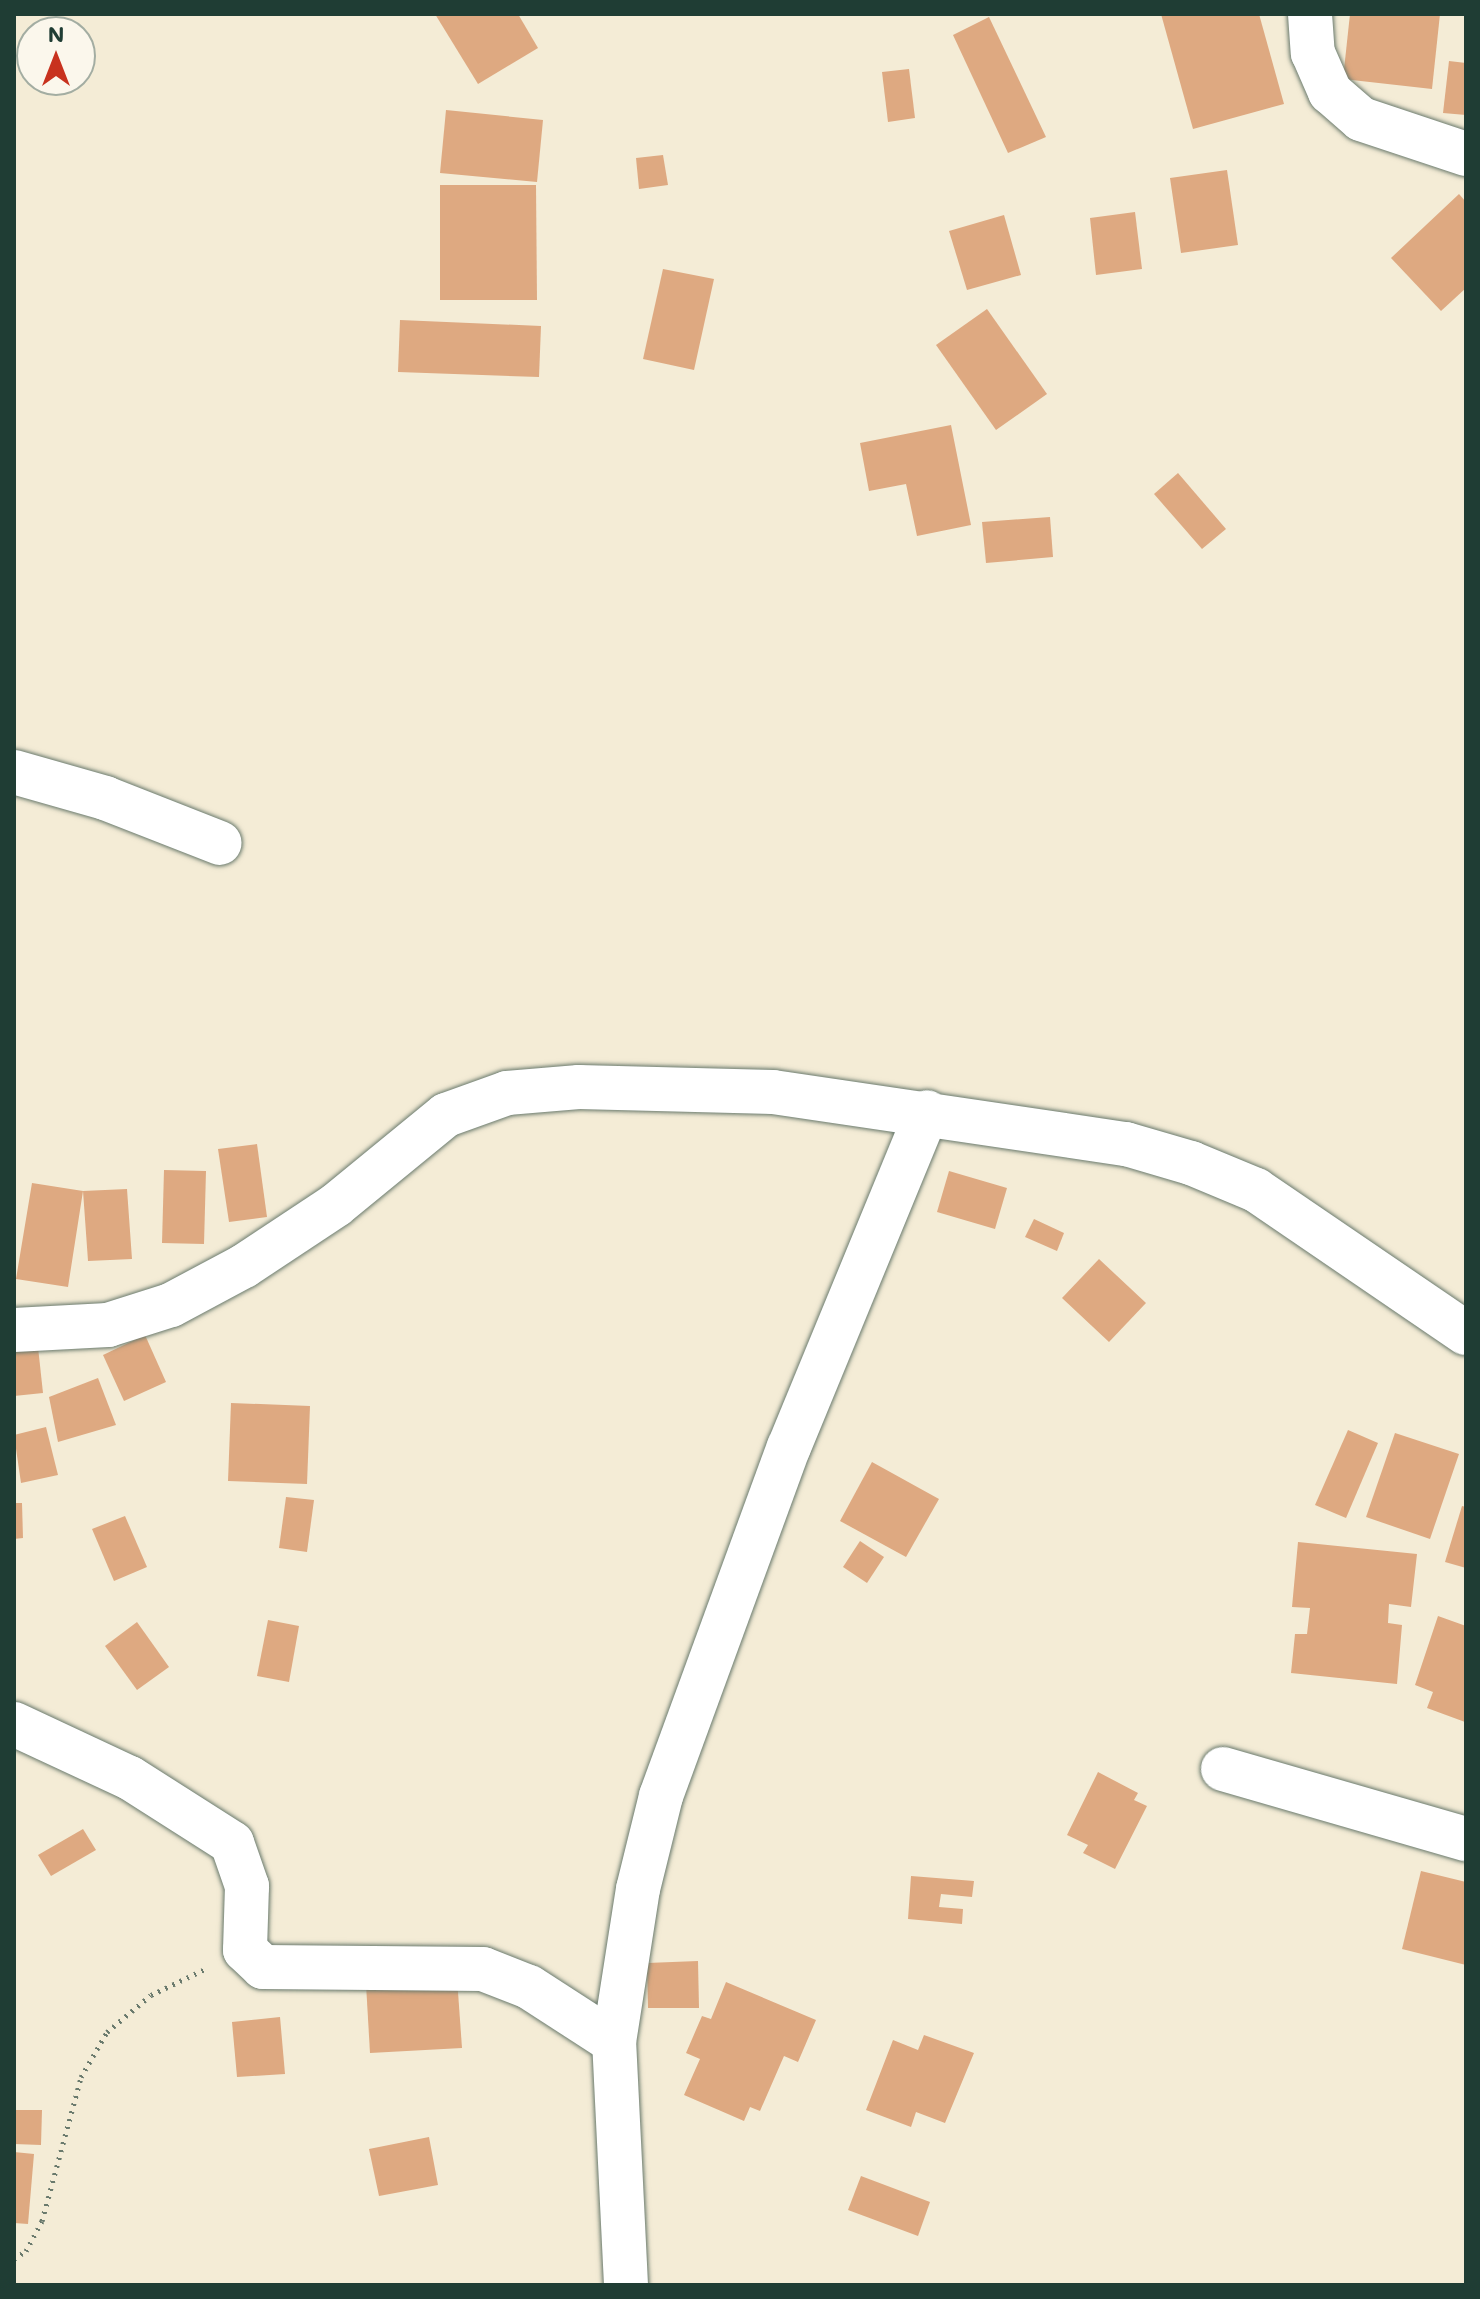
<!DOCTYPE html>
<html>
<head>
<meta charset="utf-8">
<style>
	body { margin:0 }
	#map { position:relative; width:1480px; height:2299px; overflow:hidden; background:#f4ecd6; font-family:Mali,sans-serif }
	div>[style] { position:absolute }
	.building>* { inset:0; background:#dea981 }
	.path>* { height:5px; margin-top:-2.5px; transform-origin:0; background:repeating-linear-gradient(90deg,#6a7a6d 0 2px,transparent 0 8px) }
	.roads { filter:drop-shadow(0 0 2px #6a7a6d) drop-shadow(0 0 2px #6a7a6d) }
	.street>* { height:44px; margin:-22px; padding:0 22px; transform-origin:22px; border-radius:22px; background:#fff }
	span { translate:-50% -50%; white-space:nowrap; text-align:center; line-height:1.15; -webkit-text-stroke:6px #fbf7ec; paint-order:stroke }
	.frame { position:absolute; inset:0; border:16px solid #1f3d34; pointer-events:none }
	.north { position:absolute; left:16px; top:16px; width:80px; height:80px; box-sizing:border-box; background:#fbf7ec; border:2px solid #a3ada2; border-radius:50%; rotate:0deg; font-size:22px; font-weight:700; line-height:32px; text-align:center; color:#1f3d34 }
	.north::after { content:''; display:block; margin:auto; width:28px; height:36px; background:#c8321e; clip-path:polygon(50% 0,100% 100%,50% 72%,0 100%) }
</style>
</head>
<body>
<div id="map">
	<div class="building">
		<i style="clip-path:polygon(435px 14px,518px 14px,538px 48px,478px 84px)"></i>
		<i style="clip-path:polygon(1161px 14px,1259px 14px,1284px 104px,1193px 129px)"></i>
		<i style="clip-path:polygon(1350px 14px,1440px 14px,1432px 89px,1343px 79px)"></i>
		<i style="clip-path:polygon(989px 17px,1046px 137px,1008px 153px,953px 35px)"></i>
		<i style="clip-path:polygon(1449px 61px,1466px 63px,1466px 115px,1443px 113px)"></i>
		<i style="clip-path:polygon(909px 69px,915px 118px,888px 122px,882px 72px)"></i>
		<i style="clip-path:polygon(446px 110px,543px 120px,537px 182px,440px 173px)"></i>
		<i style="clip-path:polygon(663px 155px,668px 185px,639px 189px,636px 158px)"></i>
		<i style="clip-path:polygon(1227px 170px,1238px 245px,1181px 253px,1170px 178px)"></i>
		<i style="clip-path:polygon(440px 185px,536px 185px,537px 300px,440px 300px)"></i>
		<i style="clip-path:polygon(1459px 194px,1466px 202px,1466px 288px,1441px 311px,1391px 258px)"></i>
		<i style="clip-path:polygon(1135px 212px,1142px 269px,1096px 275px,1090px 218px)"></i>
		<i style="clip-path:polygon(1004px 215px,1021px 275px,967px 290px,949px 231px)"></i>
		<i style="clip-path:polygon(663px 269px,714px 279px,694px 370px,643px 359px)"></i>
		<i style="clip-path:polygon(987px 309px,1047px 394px,996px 430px,936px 345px)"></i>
		<i style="clip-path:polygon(400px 320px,541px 326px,539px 377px,398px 372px)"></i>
		<i style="clip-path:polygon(951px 425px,971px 525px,917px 536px,906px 484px,869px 491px,860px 443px)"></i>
		<i style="clip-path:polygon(1178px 473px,1226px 529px,1202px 549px,1154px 494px)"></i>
		<i style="clip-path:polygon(1050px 517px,1053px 557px,986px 563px,982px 522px)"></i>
		<i style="clip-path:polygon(257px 1144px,267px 1217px,229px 1222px,218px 1149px)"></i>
		<i style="clip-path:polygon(164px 1170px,206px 1171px,204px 1244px,162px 1243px)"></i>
		<i style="clip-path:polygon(949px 1171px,1007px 1188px,995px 1229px,937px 1212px)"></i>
		<i style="clip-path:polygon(32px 1183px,83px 1191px,127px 1189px,132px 1259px,88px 1261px,83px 1191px,68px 1287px,16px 1279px)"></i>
		<i style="clip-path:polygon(1034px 1219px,1064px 1233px,1057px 1251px,1025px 1237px)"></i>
		<i style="clip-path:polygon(1099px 1259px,1146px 1303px,1109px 1342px,1062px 1298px)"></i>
		<i style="clip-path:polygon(145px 1335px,166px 1382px,124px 1401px,103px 1355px)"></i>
		<i style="clip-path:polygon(38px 1347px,43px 1393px,14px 1396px,14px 1349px)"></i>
		<i style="clip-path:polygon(98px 1378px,116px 1425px,58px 1442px,49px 1397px)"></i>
		<i style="clip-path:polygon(231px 1403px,310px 1406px,307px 1484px,228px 1481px)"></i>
		<i style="clip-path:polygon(46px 1427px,58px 1475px,21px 1483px,14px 1435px)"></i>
		<i style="clip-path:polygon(1348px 1430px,1378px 1443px,1346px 1518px,1315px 1505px)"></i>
		<i style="clip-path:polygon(1395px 1433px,1459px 1454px,1430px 1539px,1366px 1517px)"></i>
		<i style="clip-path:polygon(872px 1462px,939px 1499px,906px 1557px,840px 1521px)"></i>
		<i style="clip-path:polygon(286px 1497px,314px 1500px,307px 1552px,279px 1548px)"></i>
		<i style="clip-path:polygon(14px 1503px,22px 1503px,23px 1538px,14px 1539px)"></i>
		<i style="clip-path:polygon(1462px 1506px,1466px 1507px,1466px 1568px,1445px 1562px)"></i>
		<i style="clip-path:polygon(125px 1516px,147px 1567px,114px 1581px,92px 1529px)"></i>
		<i style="clip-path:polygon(860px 1541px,884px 1557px,867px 1583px,843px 1567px)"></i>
		<i style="clip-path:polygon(1298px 1542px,1417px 1554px,1411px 1607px,1389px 1604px,1388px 1623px,1402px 1625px,1397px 1684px,1291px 1673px,1295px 1634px,1307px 1634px,1310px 1608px,1292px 1607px)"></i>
		<i style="clip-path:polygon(1438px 1616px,1466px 1626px,1465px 1722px,1427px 1708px,1433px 1692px,1415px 1685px)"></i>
		<i style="clip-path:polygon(268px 1620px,299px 1626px,289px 1682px,257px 1676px)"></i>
		<i style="clip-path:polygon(137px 1622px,169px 1667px,137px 1690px,105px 1646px)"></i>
		<i style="clip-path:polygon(1098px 1772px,1138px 1793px,1134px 1800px,1147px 1806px,1115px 1869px,1083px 1853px,1088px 1845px,1067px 1835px)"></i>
		<i style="clip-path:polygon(83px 1829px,96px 1850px,51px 1876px,38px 1855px)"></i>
		<i style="clip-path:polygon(1421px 1871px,1466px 1882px,1466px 1965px,1402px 1949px)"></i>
		<i style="clip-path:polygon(911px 1876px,974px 1881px,972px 1897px,941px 1894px,939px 1907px,963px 1909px,962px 1924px,908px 1919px)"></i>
		<i style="clip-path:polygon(698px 1961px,699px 2008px,648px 2008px,647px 1963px)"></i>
		<i style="clip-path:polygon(457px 1978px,462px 2048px,370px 2053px,366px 1984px)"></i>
		<i style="clip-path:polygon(726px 1982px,816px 2020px,798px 2062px,784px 2056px,760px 2111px,750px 2107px,744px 2121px,684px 2095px,700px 2059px,686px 2053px,702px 2016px,711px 2019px)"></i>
		<i style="clip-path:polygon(280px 2017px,285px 2074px,237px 2077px,232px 2022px)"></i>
		<i style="clip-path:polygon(924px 2035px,974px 2053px,945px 2123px,916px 2112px,911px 2127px,866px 2110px,893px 2040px,918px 2050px)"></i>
		<i style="clip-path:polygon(14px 2110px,42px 2110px,41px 2145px,14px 2144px)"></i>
		<i style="clip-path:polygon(429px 2137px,438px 2185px,379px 2196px,369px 2149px)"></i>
		<i style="clip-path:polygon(14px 2152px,34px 2154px,28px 2224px,14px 2223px)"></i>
		<i style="clip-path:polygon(861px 2176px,930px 2202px,918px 2236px,848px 2210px)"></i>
	</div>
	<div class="path">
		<i style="left:14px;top:2259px;width:14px;rotate:-34deg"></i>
		<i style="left:26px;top:2251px;width:34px;rotate:-62deg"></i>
		<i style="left:42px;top:2221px;width:149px;rotate:-74.8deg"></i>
		<i style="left:81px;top:2077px;width:52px;rotate:-60deg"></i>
		<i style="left:107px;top:2032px;width:57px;rotate:-40.1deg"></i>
		<i style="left:151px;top:1995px;width:60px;rotate:-25.7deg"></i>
	</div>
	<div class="roads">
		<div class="street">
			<i style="left:1310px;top:14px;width:39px;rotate:86deg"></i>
			<i style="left:1313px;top:53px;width:43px;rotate:66.4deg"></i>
			<i style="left:1330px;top:92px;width:41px;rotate:41.1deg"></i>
			<i style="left:1361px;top:119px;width:111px;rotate:18.4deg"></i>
			<i style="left:14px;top:772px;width:95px;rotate:15.9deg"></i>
			<i style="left:105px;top:798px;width:123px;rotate:21.4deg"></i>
			<i style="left:14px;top:1330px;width:94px;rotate:-3deg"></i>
			<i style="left:108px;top:1325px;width:66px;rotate:-17.6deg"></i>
			<i style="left:171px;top:1305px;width:83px;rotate:-28.1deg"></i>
			<i style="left:244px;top:1266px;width:110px;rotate:-33.5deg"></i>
			<i style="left:336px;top:1205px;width:142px;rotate:-39.3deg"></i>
			<i style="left:446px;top:1115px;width:65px;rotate:-19.8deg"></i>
			<i style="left:507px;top:1093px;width:72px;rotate:-4.8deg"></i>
			<i style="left:579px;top:1087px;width:194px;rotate:1.5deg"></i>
			<i style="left:773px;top:1092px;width:357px;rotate:8.4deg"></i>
			<i style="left:1126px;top:1144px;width:68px;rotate:16.3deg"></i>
			<i style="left:1191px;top:1163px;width:70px;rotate:22.6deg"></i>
			<i style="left:1256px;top:1190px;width:254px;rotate:34.3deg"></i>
			<i style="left:14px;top:1724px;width:128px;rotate:25deg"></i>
			<i style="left:130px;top:1778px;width:121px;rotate:32.5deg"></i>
			<i style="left:232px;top:1843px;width:46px;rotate:70.8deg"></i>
			<i style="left:247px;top:1886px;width:64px;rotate:91.8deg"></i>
			<i style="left:245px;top:1950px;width:25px;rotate:43deg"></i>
			<i style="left:263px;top:1967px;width:220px;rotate:0.5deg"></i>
			<i style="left:483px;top:1969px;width:49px;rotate:21.4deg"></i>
			<i style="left:529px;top:1987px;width:101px;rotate:32.9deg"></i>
			<i style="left:1223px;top:1769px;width:253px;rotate:16.1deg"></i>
			<i style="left:626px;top:2285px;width:243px;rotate:-92.8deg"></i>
			<i style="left:614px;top:2042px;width:155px;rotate:-81.1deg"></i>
			<i style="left:638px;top:1889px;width:96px;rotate:-76.1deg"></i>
			<i style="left:661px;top:1796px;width:372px;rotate:-69.9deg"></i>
			<i style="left:789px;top:1447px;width:362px;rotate:-67.6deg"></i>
		</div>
	</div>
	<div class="frame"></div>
	<div class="north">N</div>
</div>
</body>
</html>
